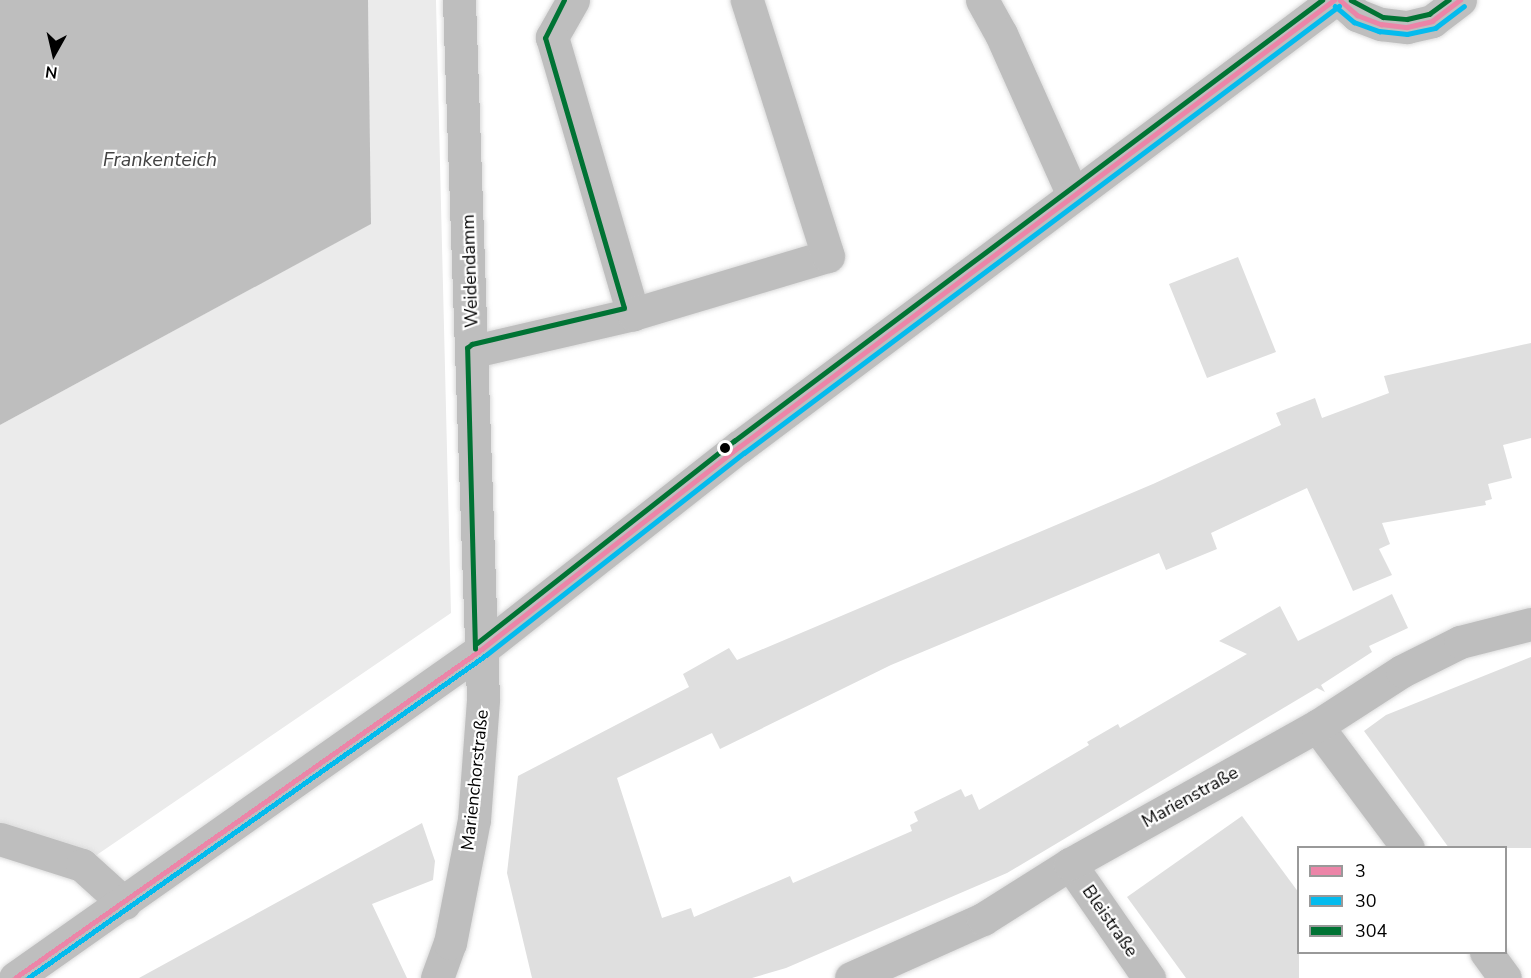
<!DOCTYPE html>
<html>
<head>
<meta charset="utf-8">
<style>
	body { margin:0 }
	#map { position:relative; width:1531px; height:978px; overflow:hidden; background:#fff; font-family:"Nunito Sans",sans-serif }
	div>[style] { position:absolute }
	.green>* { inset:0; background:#ebebeb }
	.water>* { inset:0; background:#bebebe }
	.building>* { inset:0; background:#dfdfdf }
	.roads { filter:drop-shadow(0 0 2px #dbdbdb) drop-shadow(0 0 2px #dbdbdb) }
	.minor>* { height:33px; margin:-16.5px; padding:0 16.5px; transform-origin:16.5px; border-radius:16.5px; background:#bebebe }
	.major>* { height:33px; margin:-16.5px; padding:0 16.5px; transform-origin:16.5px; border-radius:16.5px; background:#bebebe }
	.bus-1>* { height:4.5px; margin:-2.25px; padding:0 2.25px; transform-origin:2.25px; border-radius:2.25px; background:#ec85a8 }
	.bus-2>* { height:4.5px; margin:-2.25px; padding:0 2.25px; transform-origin:2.25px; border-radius:2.25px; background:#04bbee }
	.bus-3>* { height:4.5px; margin:-2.25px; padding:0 2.25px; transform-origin:2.25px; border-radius:2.25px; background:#007334 }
	.dots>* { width:16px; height:16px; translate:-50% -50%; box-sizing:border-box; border:3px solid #fff; border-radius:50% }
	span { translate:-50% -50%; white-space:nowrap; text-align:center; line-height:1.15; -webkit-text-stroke:4.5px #fff; paint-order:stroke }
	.street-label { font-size:18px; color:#000 }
	.water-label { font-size:20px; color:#434343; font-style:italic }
	.legend { position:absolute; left:1297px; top:846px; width:210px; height:108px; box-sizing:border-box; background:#fff; border:2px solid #999; margin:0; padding:8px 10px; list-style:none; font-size:18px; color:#000 }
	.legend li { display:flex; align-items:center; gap:12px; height:30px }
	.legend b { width:30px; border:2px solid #999 }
	.north { position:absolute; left:24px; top:24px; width:60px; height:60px; -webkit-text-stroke:4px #fff; paint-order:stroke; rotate:188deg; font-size:16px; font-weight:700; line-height:24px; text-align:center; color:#000 }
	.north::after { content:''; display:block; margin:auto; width:21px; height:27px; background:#000; clip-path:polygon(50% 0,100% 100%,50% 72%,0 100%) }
</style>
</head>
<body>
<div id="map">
	<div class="green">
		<i style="clip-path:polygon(368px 0,436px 0,451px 613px,82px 865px,0 839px,0 425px,370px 224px)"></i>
	</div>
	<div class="water">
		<i style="clip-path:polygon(0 0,368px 0,371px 224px,0 425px)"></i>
	</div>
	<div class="building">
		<i style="clip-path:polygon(1238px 257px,1276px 352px,1207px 378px,1169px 284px)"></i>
		<i style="clip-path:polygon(1531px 343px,1531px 438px,1503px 445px,1512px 478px,1488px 484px,1492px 499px,1485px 501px,1486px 505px,1382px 523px,1390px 544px,1379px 549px,1392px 575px,1353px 591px,1307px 488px,1211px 533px,1217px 549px,1166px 570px,1159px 553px,891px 665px,720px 749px,712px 733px,617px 778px,662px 918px,691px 908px,694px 917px,790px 876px,793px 883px,912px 831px,910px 825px,918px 821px,914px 812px,961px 789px,965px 797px,972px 794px,979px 810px,1089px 745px,1087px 742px,1118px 724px,1120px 728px,1247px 654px,1219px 641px,1280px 606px,1298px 641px,1392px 594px,1408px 628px,1369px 646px,1372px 652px,1321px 685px,1325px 692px,1317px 688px,1007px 873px,786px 968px,752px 978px,532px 978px,507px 873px,518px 776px,689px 687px,683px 674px,729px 648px,737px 660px,1153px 484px,1281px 425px,1276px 413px,1315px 398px,1322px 418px,1389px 393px,1384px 376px)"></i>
		<i style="clip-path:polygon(1531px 657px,1531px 848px,1449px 848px,1364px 731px,1386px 715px)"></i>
		<i style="clip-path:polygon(1242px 816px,1299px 893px,1299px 978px,1186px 978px,1127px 897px)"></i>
		<i style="clip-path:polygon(422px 823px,435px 861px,433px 880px,372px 904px,407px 978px,139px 978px)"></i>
	</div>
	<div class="roads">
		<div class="minor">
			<i style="left:573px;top:0;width:43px;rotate:119.6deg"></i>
			<i style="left:552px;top:37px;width:289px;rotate:73.7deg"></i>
			<i style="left:982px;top:0;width:39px;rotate:61deg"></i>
			<i style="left:1001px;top:34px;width:176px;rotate:65.9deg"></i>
			<i style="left:474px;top:351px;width:163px;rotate:-13.1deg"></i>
			<i style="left:633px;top:314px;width:203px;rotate:-16.6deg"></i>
			<i style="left:828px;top:256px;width:269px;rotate:-107.6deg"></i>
			<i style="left:1317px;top:726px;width:152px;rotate:53.3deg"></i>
			<i style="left:0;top:839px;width:86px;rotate:17.6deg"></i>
			<i style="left:82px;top:865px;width:57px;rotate:42.1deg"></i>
			<i style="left:1070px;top:864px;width:139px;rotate:55.3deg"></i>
			<i style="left:1486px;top:952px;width:32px;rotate:54deg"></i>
			<i style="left:15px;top:978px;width:571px;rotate:-35.16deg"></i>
			<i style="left:482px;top:649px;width:327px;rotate:-38.2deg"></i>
			<i style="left:739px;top:447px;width:744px;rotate:-36.92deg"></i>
			<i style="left:437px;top:978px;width:37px;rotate:-70deg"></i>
			<i style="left:450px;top:943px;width:125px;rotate:-79deg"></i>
			<i style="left:474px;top:820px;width:121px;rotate:-85.7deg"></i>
			<i style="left:483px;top:699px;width:699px;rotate:-91.97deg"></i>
			<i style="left:851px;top:978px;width:145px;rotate:-24.1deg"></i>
			<i style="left:983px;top:919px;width:103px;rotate:-32.3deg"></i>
			<i style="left:1070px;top:864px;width:283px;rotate:-29.2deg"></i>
			<i style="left:1317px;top:726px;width:101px;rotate:-32.9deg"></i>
			<i style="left:1402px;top:671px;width:65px;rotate:-26.6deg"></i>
			<i style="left:1460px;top:642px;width:73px;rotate:-14.2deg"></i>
		</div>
		<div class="major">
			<i style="left:1340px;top:0;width:23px;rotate:41deg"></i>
			<i style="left:1357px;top:15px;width:26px;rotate:21deg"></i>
			<i style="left:1381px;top:24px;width:26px;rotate:7deg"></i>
			<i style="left:1407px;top:27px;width:26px;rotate:-13deg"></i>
			<i style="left:1432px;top:21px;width:35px;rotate:-37deg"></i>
		</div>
	</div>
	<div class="bus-1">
		<i style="left:1340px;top:0;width:23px;rotate:41deg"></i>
		<i style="left:1357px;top:15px;width:26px;rotate:21deg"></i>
		<i style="left:1381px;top:24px;width:26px;rotate:7deg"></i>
		<i style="left:1407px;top:27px;width:26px;rotate:-13deg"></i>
		<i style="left:1432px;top:21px;width:35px;rotate:-37deg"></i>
		<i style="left:15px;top:978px;width:571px;rotate:-35.16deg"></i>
		<i style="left:482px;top:649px;width:327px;rotate:-38.2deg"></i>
		<i style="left:739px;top:447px;width:744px;rotate:-36.92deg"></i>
	</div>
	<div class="bus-2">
		<i style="left:1335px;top:6px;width:25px;rotate:40deg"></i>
		<i style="left:1354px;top:22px;width:27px;rotate:20deg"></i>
		<i style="left:1379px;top:31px;width:28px;rotate:6deg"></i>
		<i style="left:1407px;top:34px;width:29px;rotate:-12deg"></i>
		<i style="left:1435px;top:28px;width:36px;rotate:-37deg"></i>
		<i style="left:28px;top:978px;width:560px;rotate:-35.19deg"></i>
		<i style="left:486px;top:655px;width:328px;rotate:-38.1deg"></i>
		<i style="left:744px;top:453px;width:744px;rotate:-36.92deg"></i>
	</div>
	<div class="bus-3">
		<i style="left:1351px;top:0;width:36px;rotate:28deg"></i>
		<i style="left:1383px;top:17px;width:24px;rotate:5deg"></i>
		<i style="left:1407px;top:19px;width:23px;rotate:-13deg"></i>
		<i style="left:1429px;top:14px;width:24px;rotate:-36deg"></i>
		<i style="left:477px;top:643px;width:327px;rotate:-38.2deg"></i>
		<i style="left:734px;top:441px;width:735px;rotate:-36.87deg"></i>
		<i style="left:475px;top:649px;width:301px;rotate:-91.5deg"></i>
		<i style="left:467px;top:348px;width:6px;rotate:-39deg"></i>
		<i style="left:472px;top:344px;width:156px;rotate:-13.3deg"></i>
		<i style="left:624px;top:308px;width:281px;rotate:-106.3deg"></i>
		<i style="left:545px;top:38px;width:42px;rotate:-63.4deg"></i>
	</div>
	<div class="dots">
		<i style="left:725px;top:448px;background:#000"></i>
	</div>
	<div class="street-label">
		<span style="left:470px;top:271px;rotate:-92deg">Weidendamm</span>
		<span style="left:475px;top:780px;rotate:-84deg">Marienchorstraße</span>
		<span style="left:1190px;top:797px;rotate:-29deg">Marienstraße</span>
		<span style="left:1110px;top:921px;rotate:55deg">Bleistraße</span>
	</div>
	<div class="water-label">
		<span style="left:160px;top:159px">Frankenteich</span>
	</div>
	<ul class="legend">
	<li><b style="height:8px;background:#ec85a8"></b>3</li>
	<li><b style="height:8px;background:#04bbee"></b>30</li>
	<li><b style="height:8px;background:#007334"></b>304</li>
	</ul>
	<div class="north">N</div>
</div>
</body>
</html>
